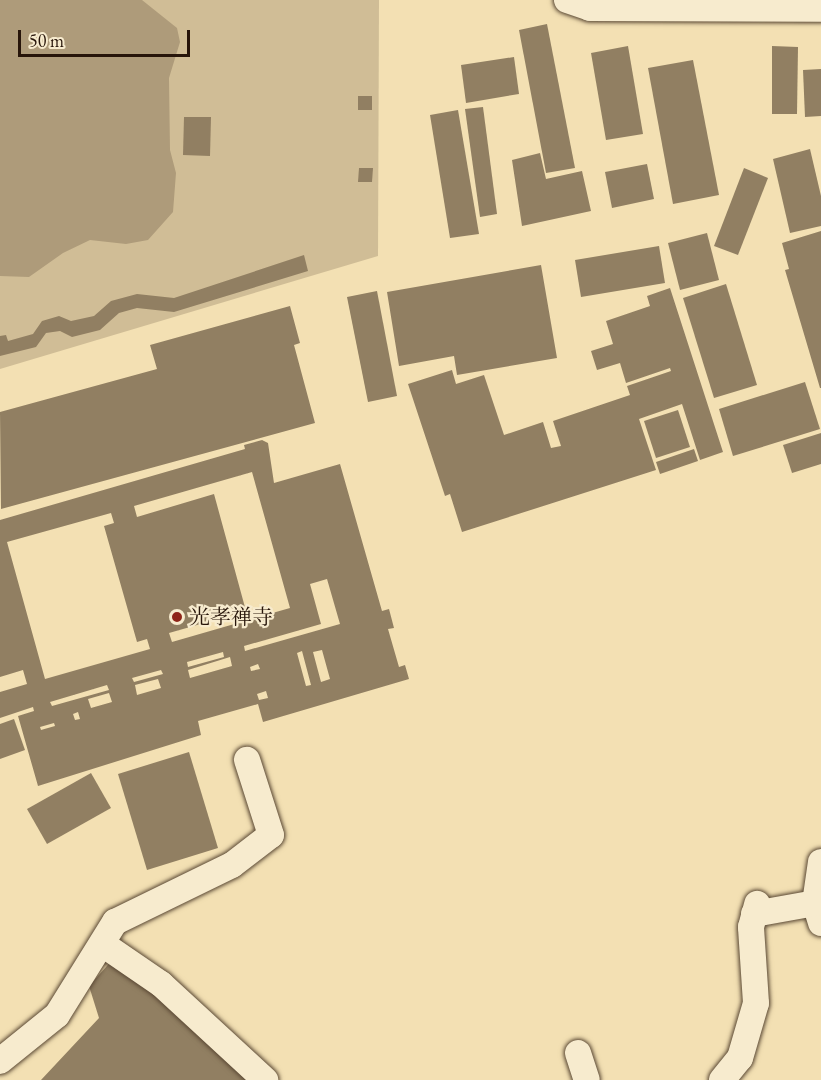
<!DOCTYPE html>
<html>
<head>
<meta charset="utf-8">
<style>
	body { margin:0 }
	#map { position:relative; width:821px; height:1080px; overflow:hidden; background:#f3e0b3; font-family:"EB Garamond","Noto Serif SC",serif }
	div>[style] { position:absolute }
	.green>* { inset:0; background:#d0bd96 }
	.water>* { inset:0; background:#ae9b7a }
	.building>* { inset:0; background:#917f62 }
	.roads { filter:drop-shadow(0 0 2px #5a4834) drop-shadow(0 0 2px #5a4834) }
	.minor>* { height:26px; margin:-13px; padding:0 13px; transform-origin:13px; border-radius:13px; background:#f7ebce }
	.dots>* { width:16px; height:16px; translate:-50% -50%; box-sizing:border-box; border:3px solid #f7ebce; border-radius:50% }
	span { translate:-50% -50%; white-space:nowrap; text-align:center; line-height:1.15; -webkit-text-stroke:4.5px #f7ebce; paint-order:stroke }
	.poi-label { font-size:21px; color:#27150a }
	.left { translate:0 -50%; text-align:left }
	.scale { position:absolute; left:18px; top:30px; width:172px; height:27px; box-sizing:border-box; border:3px solid #27150a; border-top:0; padding-left:8px; font-size:18px; line-height:21px; white-space:nowrap; color:#27150a; -webkit-text-stroke:4px #f7ebce; paint-order:stroke }
</style>
</head>
<body>
<div id="map">
	<div class="green">
		<i style="clip-path:polygon(0 0,379px 0,378px 256px,0 369px)"></i>
	</div>
	<div class="water">
		<i style="clip-path:polygon(0 0,142px 0,177px 28px,180px 42px,169px 78px,170px 150px,176px 173px,173px 212px,148px 240px,126px 244px,90px 240px,63px 253px,29px 277px,0 276px)"></i>
	</div>
	<div class="building">
		<i style="clip-path:polygon(547px 24px,575px 168px,546px 173px,519px 30px)"></i>
		<i style="clip-path:polygon(628px 46px,643px 134px,606px 140px,591px 53px)"></i>
		<i style="clip-path:polygon(772px 46px,798px 47px,797px 114px,772px 114px)"></i>
		<i style="clip-path:polygon(514px 57px,519px 94px,466px 103px,461px 65px)"></i>
		<i style="clip-path:polygon(693px 60px,719px 195px,673px 204px,648px 68px)"></i>
		<i style="clip-path:polygon(821px 69px,821px 116px,805px 117px,803px 70px)"></i>
		<i style="clip-path:polygon(358px 96px,372px 96px,372px 110px,358px 110px)"></i>
		<i style="clip-path:polygon(483px 107px,497px 214px,480px 217px,465px 109px)"></i>
		<i style="clip-path:polygon(458px 110px,479px 234px,450px 238px,430px 115px)"></i>
		<i style="clip-path:polygon(184px 117px,211px 117px,210px 156px,183px 155px)"></i>
		<i style="clip-path:polygon(810px 149px,821px 196px,821px 226px,790px 233px,773px 159px)"></i>
		<i style="clip-path:polygon(540px 153px,546px 179px,582px 171px,591px 211px,522px 226px,512px 160px)"></i>
		<i style="clip-path:polygon(647px 164px,654px 199px,612px 208px,605px 172px)"></i>
		<i style="clip-path:polygon(359px 168px,373px 168px,372px 182px,358px 182px)"></i>
		<i style="clip-path:polygon(744px 168px,768px 178px,738px 255px,714px 246px)"></i>
		<i style="clip-path:polygon(821px 231px,821px 388px,820px 388px,785px 270px,789px 269px,782px 243px)"></i>
		<i style="clip-path:polygon(707px 233px,719px 280px,680px 290px,668px 243px)"></i>
		<i style="clip-path:polygon(659px 246px,665px 283px,581px 297px,575px 260px)"></i>
		<i style="clip-path:polygon(304px 255px,308px 271px,174px 312px,137px 308px,119px 313px,100px 330px,72px 337px,60px 331px,46px 333px,36px 347px,0 356px,0 336px,6px 335px,8px 341px,33px 334px,42px 321px,59px 316px,71px 321px,94px 316px,111px 301px,137px 294px,174px 298px)"></i>
		<i style="clip-path:polygon(541px 265px,557px 358px,457px 375px,454px 356px,399px 366px,387px 292px)"></i>
		<i style="clip-path:polygon(726px 284px,757px 385px,714px 398px,683px 298px)"></i>
		<i style="clip-path:polygon(670px 288px,723px 452px,700px 460px,682px 404px,639px 419px,656px 470px,462px 532px,450px 494px,445px 496px,408px 384px,452px 370px,456px 384px,484px 375px,504px 435px,543px 422px,551px 448px,561px 446px,553px 421px,630px 395px,627px 386px,671px 371px,670px 368px,626px 383px,620px 363px,597px 370px,591px 351px,613px 344px,606px 321px,650px 306px,647px 296px)"></i>
		<i style="clip-path:polygon(377px 291px,397px 396px,368px 402px,347px 297px)"></i>
		<i style="clip-path:polygon(290px 306px,300px 343px,294px 345px,315px 423px,1px 509px,0 412px,157px 369px,150px 345px)"></i>
		<i style="clip-path:polygon(805px 382px,820px 429px,733px 456px,719px 409px)"></i>
		<i style="clip-path:polygon(678px 410px,690px 447px,656px 458px,644px 421px)"></i>
		<i style="clip-path:polygon(821px 433px,821px 464px,792px 473px,783px 445px)"></i>
		<i style="clip-path:polygon(evenodd,262px 440px,268px 443px,274px 483px,340px 464px,382px 611px,389px 609px,394px 628px,388px 629px,399px 667px,405px 665px,409px 679px,263px 722px,258px 704px,198px 721px,201px 735px,38px 786px,18px 716px,34px 711px,33px 707px,0 718px,0 692px,27px 684px,23px 670px,0 677px,0 520px,245px 449px,244px 445px,262px 440px,252px 472px,290px 608px,172px 642px,169px 633px,246px 611px,214px 494px,137px 517px,134px 506px,252px 472px,262px 440px,111px 513px,114px 523px,104px 526px,137px 642px,147px 639px,150px 649px,45px 679px,7px 542px,111px 513px,262px 440px,327px 579px,340px 624px,245px 651px,244px 646px,321px 624px,310px 584px,327px 579px,262px 440px,322px 650px,330px 679px,321px 682px,313px 652px,322px 650px,262px 440px,302px 651px,311px 685px,306px 686px,297px 653px,302px 651px,262px 440px,223px 652px,224px 657px,188px 667px,187px 662px,223px 652px,262px 440px,230px 657px,232px 666px,190px 678px,188px 670px,230px 657px,262px 440px,258px 664px,260px 669px,251px 671px,250px 667px,258px 664px,262px 440px,161px 670px,163px 674px,134px 682px,132px 678px,161px 670px,262px 440px,158px 679px,161px 688px,137px 695px,135px 685px,158px 679px,262px 440px,107px 685px,109px 690px,52px 706px,50px 702px,107px 685px,262px 440px,266px 691px,268px 698px,259px 700px,257px 694px,266px 691px,262px 440px,109px 693px,112px 702px,91px 708px,88px 699px,109px 693px,262px 440px,78px 712px,80px 719px,75px 720px,73px 714px,78px 712px,262px 440px,54px 723px,55px 726px,41px 730px,40px 727px,54px 723px)"></i>
		<i style="clip-path:polygon(694px 449px,698px 461px,660px 474px,656px 462px)"></i>
		<i style="clip-path:polygon(14px 719px,25px 750px,0 759px,0 724px)"></i>
		<i style="clip-path:polygon(189px 752px,218px 848px,147px 870px,118px 774px)"></i>
		<i style="clip-path:polygon(91px 773px,111px 808px,47px 844px,27px 809px)"></i>
		<i style="clip-path:polygon(115px 957px,246px 1080px,41px 1080px,99px 1018px,89px 986px)"></i>
	</div>
	<div class="roads">
		<div class="minor">
			<i style="left:567px;top:0;width:24px;rotate:19deg"></i>
			<i style="left:590px;top:8px;width:231px;rotate:0.2deg"></i>
			<i style="left:821px;top:862px;width:41px;rotate:98.3deg"></i>
			<i style="left:815px;top:903px;width:21px;rotate:73deg"></i>
			<i style="left:754px;top:914px;width:68px;rotate:-10.2deg"></i>
			<i style="left:104px;top:945px;width:69px;rotate:34.4deg"></i>
			<i style="left:161px;top:984px;width:142px;rotate:42.7deg"></i>
			<i style="left:578px;top:1053px;width:28px;rotate:72deg"></i>
			<i style="left:0;top:1061px;width:73px;rotate:-38.9deg"></i>
			<i style="left:57px;top:1015px;width:110px;rotate:-58.1deg"></i>
			<i style="left:115px;top:922px;width:130px;rotate:-26deg"></i>
			<i style="left:232px;top:865px;width:49px;rotate:-37.6deg"></i>
			<i style="left:271px;top:835px;width:79px;rotate:-107.7deg"></i>
			<i style="left:722px;top:1080px;width:28px;rotate:-51deg"></i>
			<i style="left:740px;top:1058px;width:57px;rotate:-73.8deg"></i>
			<i style="left:756px;top:1003px;width:76px;rotate:-93.8deg"></i>
			<i style="left:751px;top:927px;width:24px;rotate:-75deg"></i>
		</div>
	</div>
	<div class="dots">
		<i style="left:177px;top:617px;background:#8f2418"></i>
	</div>
	<div class="poi-label">
		<span class="left" style="left:189px;top:617px">光孝禅寺</span>
	</div>
	<div class="scale">50 m</div>
</div>
</body>
</html>
